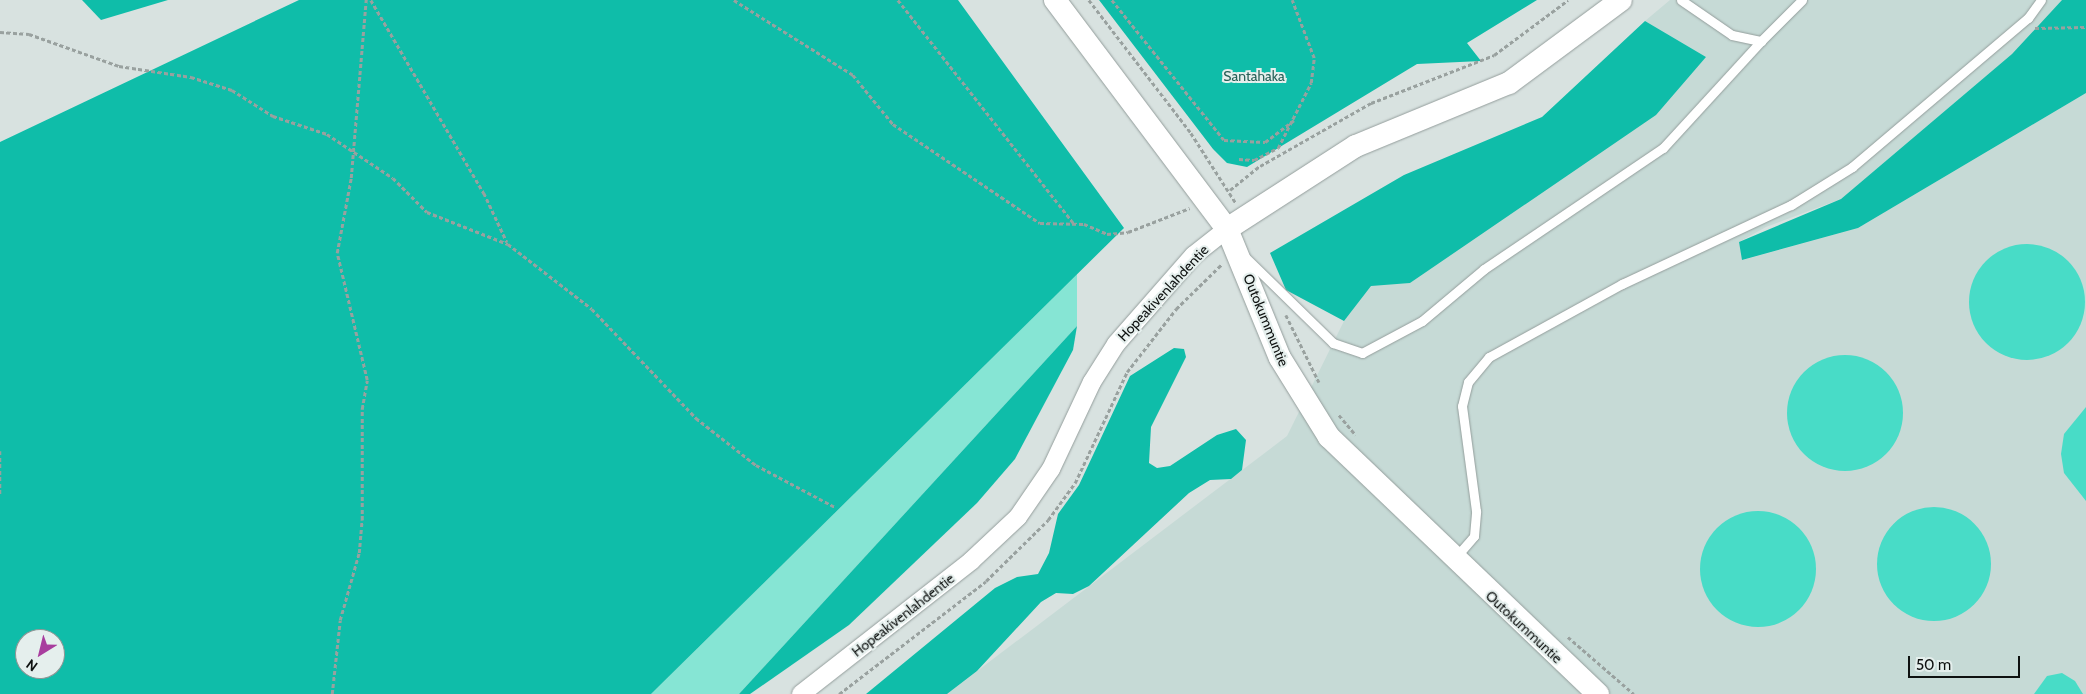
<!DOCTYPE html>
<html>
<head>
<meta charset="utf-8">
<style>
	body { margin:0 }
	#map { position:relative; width:2086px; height:694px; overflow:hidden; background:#d8e2e0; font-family:Cabin,sans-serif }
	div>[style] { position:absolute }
	.built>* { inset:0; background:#c6dad6 }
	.green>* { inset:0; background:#86e5d4 }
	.forest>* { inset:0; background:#0fbda9 }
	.building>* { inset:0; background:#48dcc7 }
	.round { border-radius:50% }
	.path>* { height:2.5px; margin-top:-1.25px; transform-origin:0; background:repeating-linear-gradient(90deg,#99a19f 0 4px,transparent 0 6.5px) }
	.roads { filter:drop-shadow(0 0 1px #939d9b) drop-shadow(0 0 1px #939d9b) }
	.service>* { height:9px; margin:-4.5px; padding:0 4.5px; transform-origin:4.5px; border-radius:4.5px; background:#fff }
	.minor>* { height:18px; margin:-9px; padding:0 9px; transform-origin:9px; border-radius:9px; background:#fff }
	.tertiary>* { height:22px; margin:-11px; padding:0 11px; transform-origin:11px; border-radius:11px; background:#fff }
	span { translate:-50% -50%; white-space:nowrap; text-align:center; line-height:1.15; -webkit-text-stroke:4px #e5efed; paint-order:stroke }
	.park-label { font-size:14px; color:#266057 }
	.street-label { font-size:14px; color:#0e1110 }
	.north { position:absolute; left:15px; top:629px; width:50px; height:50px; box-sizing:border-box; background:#e5efed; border:1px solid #8f9695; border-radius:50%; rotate:216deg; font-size:14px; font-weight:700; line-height:20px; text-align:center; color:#0e1110 }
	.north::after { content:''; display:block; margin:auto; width:18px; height:22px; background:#a83d9e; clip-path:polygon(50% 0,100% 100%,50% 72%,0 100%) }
	.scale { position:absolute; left:1908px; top:656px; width:112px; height:22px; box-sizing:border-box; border:2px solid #0e1110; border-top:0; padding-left:6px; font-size:15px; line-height:18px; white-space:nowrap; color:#0e1110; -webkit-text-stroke:4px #e5efed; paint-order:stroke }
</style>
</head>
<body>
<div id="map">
	<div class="built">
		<i style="clip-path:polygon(1670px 0,2062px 0,2012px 54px,1841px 199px,1766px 227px,1739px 242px,1743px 260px,1858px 228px,2086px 93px,2086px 694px,947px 694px,1287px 436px,1344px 321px,1371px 285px,1410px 283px,1706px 57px,1645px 21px)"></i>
	</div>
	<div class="green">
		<i style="clip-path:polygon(1077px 274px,1077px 326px,739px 694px,651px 694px)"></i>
	</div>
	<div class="forest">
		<i style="clip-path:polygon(82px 0,168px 0,101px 20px)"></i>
		<i style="clip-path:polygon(evenodd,299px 0,958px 0,1124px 228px,651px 694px,0 694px,0 142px,299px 0,25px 639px,55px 639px,55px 669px,25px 669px,25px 639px)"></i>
		<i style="clip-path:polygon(1099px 0,1537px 0,1467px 43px,1481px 61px,1417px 64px,1247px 167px,1227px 163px,1213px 149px)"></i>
		<i style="clip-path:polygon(2062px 0,2086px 0,2086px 93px,1858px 228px,1742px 260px,1739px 242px,1841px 199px,2012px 54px)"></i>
		<i style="clip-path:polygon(1645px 21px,1706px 57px,1656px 115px,1410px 283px,1371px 286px,1344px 321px,1286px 290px,1270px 253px,1404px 175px,1542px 117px)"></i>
		<i style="clip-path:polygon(1077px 326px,1073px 350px,1015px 459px,977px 503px,849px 625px,750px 694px,739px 694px)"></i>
		<i style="clip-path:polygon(1174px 348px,1184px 349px,1186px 357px,1151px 427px,1149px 463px,1157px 468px,1170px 466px,1217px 435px,1236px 429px,1246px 440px,1242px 470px,1231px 479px,1210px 480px,1189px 493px,1089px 586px,1073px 594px,1056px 593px,1041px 602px,977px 671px,947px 694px,866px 694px,995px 588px,1017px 577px,1038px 574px,1049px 553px,1058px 514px,1079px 485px,1130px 376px)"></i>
	</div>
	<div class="building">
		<i class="round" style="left:1969px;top:244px;width:116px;height:116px"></i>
		<i class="round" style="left:1787px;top:355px;width:116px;height:116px"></i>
		<i style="clip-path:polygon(2086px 407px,2086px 501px,2064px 473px,2061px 454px,2064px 434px)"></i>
		<i class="round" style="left:1877px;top:507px;width:114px;height:114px"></i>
		<i class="round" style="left:1700px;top:511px;width:116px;height:116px"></i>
		<i style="clip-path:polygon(2062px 673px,2075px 681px,2083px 694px,2034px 694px,2047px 676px)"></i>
	</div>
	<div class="path">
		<i style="left:371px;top:0;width:224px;rotate:59.7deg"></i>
		<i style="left:484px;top:193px;width:54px;rotate:64.9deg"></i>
		<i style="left:734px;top:0;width:141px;rotate:32.2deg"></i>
		<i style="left:853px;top:75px;width:63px;rotate:50.8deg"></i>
		<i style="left:893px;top:124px;width:177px;rotate:34deg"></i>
		<i style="left:1040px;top:223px;width:44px;rotate:1.3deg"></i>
		<i style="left:1084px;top:224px;width:25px;rotate:23deg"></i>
		<i style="left:1107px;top:234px;width:21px;rotate:-5deg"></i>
		<i style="left:1128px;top:232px;width:66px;rotate:-21.2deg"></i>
		<i style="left:898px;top:0;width:285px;rotate:51.8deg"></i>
		<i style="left:1089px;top:0;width:168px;rotate:52.5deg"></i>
		<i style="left:1191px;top:133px;width:83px;rotate:57.3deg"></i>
		<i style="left:1112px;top:0;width:179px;rotate:51.3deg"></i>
		<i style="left:1224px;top:140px;width:41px;rotate:2.8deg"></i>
		<i style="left:1265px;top:142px;width:36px;rotate:-37deg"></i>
		<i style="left:2035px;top:28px;width:51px;rotate:-1.1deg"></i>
		<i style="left:0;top:32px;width:29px;rotate:4deg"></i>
		<i style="left:29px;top:34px;width:96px;rotate:19.6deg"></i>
		<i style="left:119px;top:66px;width:73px;rotate:8.7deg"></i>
		<i style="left:191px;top:77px;width:43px;rotate:17.6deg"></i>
		<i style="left:232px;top:90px;width:49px;rotate:32.4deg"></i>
		<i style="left:273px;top:116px;width:57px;rotate:18.4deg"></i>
		<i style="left:327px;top:134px;width:79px;rotate:33.7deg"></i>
		<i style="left:393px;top:178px;width:48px;rotate:45deg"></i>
		<i style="left:427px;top:212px;width:87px;rotate:21.6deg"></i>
		<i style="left:508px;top:244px;width:106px;rotate:37.7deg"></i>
		<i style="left:592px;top:309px;width:151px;rotate:46.3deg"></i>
		<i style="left:696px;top:418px;width:76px;rotate:38.1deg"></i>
		<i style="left:756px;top:465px;width:89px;rotate:28deg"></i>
		<i style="left:1239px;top:159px;width:15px;rotate:4deg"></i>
		<i style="left:1254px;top:160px;width:27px;rotate:-27deg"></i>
		<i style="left:1278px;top:148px;width:73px;rotate:-63.1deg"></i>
		<i style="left:1311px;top:83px;width:25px;rotate:-83deg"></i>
		<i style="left:1314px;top:58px;width:62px;rotate:-110.8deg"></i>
		<i style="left:1230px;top:190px;width:38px;rotate:-39deg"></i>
		<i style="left:1260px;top:166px;width:128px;rotate:-29.6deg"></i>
		<i style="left:1371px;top:103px;width:132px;rotate:-21.3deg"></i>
		<i style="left:1494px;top:55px;width:92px;rotate:-36.6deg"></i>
		<i style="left:1286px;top:315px;width:75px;rotate:63.8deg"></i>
		<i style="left:1339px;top:415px;width:26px;rotate:50deg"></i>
		<i style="left:0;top:451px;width:44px;rotate:90deg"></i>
		<i style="left:1568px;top:637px;width:87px;rotate:40.8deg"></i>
		<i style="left:332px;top:694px;width:74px;rotate:-83.8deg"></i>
		<i style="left:340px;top:620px;width:70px;rotate:-74.2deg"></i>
		<i style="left:359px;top:553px;width:33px;rotate:-85deg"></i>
		<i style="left:362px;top:520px;width:111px;rotate:-90deg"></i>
		<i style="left:362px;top:409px;width:29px;rotate:-80deg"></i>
		<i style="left:367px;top:380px;width:130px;rotate:-103.3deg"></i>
		<i style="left:337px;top:253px;width:76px;rotate:-79.4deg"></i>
		<i style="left:351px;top:178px;width:179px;rotate:-85.2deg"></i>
		<i style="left:839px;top:694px;width:185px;rotate:-37.5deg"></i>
		<i style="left:986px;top:581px;width:87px;rotate:-44.5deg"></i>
		<i style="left:1048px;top:520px;width:46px;rotate:-53.9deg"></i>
		<i style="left:1075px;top:483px;width:123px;rotate:-64.9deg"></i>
		<i style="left:1127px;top:372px;width:80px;rotate:-52.1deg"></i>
		<i style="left:1176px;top:309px;width:64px;rotate:-44.4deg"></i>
	</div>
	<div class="roads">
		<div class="service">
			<i style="left:1681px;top:0;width:62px;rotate:34.5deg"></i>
			<i style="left:1732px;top:35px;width:30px;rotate:12deg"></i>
			<i style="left:1761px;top:41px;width:58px;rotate:-45deg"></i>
			<i style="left:1246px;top:258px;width:122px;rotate:44.3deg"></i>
			<i style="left:1333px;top:343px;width:31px;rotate:19deg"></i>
			<i style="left:1362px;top:353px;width:68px;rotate:-28.1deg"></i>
			<i style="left:1422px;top:321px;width:81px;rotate:-40deg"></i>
			<i style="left:1484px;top:269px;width:216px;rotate:-34.1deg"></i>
			<i style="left:1663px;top:148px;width:145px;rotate:-47.5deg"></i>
			<i style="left:1455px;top:558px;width:29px;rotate:-49deg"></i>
			<i style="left:1474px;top:536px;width:25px;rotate:-85deg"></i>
			<i style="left:1476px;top:511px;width:106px;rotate:-97.6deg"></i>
			<i style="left:1462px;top:406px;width:25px;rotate:-76deg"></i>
			<i style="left:1468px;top:382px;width:33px;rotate:-50deg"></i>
			<i style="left:1489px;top:357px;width:152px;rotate:-28.8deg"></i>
			<i style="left:1622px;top:284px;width:187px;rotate:-25.1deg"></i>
			<i style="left:1791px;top:205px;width:72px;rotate:-31.9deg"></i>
			<i style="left:1852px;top:167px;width:231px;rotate:-40.3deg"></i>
			<i style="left:2028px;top:18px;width:22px;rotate:-54deg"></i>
		</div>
		<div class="minor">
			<i style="left:801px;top:694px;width:216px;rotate:-38deg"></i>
			<i style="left:971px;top:561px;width:64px;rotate:-43.1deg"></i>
			<i style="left:1018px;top:517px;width:58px;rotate:-55.5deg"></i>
			<i style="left:1051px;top:469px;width:96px;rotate:-64.8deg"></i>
			<i style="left:1092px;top:382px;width:45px;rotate:-57.7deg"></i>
			<i style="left:1116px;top:344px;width:118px;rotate:-48.8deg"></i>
			<i style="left:1194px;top:255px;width:42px;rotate:-38.2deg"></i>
		</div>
		<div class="tertiary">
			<i style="left:1055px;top:0;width:286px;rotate:53.1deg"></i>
			<i style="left:1227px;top:229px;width:139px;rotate:67.7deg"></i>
			<i style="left:1280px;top:358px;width:93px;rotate:58.2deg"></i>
			<i style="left:1329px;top:437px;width:372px;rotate:43.7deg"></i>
			<i style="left:1227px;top:229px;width:153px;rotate:-32.8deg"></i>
			<i style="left:1356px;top:146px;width:165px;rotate:-22.4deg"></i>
			<i style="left:1509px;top:83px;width:139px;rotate:-36.5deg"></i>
		</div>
	</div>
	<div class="park-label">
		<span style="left:1254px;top:76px">Santahaka</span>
	</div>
	<div class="street-label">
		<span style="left:1163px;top:293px;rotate:-47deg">Hopeakivenlahdentie</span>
		<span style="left:1266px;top:320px;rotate:68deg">Outokummuntie</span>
		<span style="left:903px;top:615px;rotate:-38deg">Hopeakivenlahdentie</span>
		<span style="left:1524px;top:627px;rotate:43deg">Outokummuntie</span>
	</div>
	<div class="north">N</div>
	<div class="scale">50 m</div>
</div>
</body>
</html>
